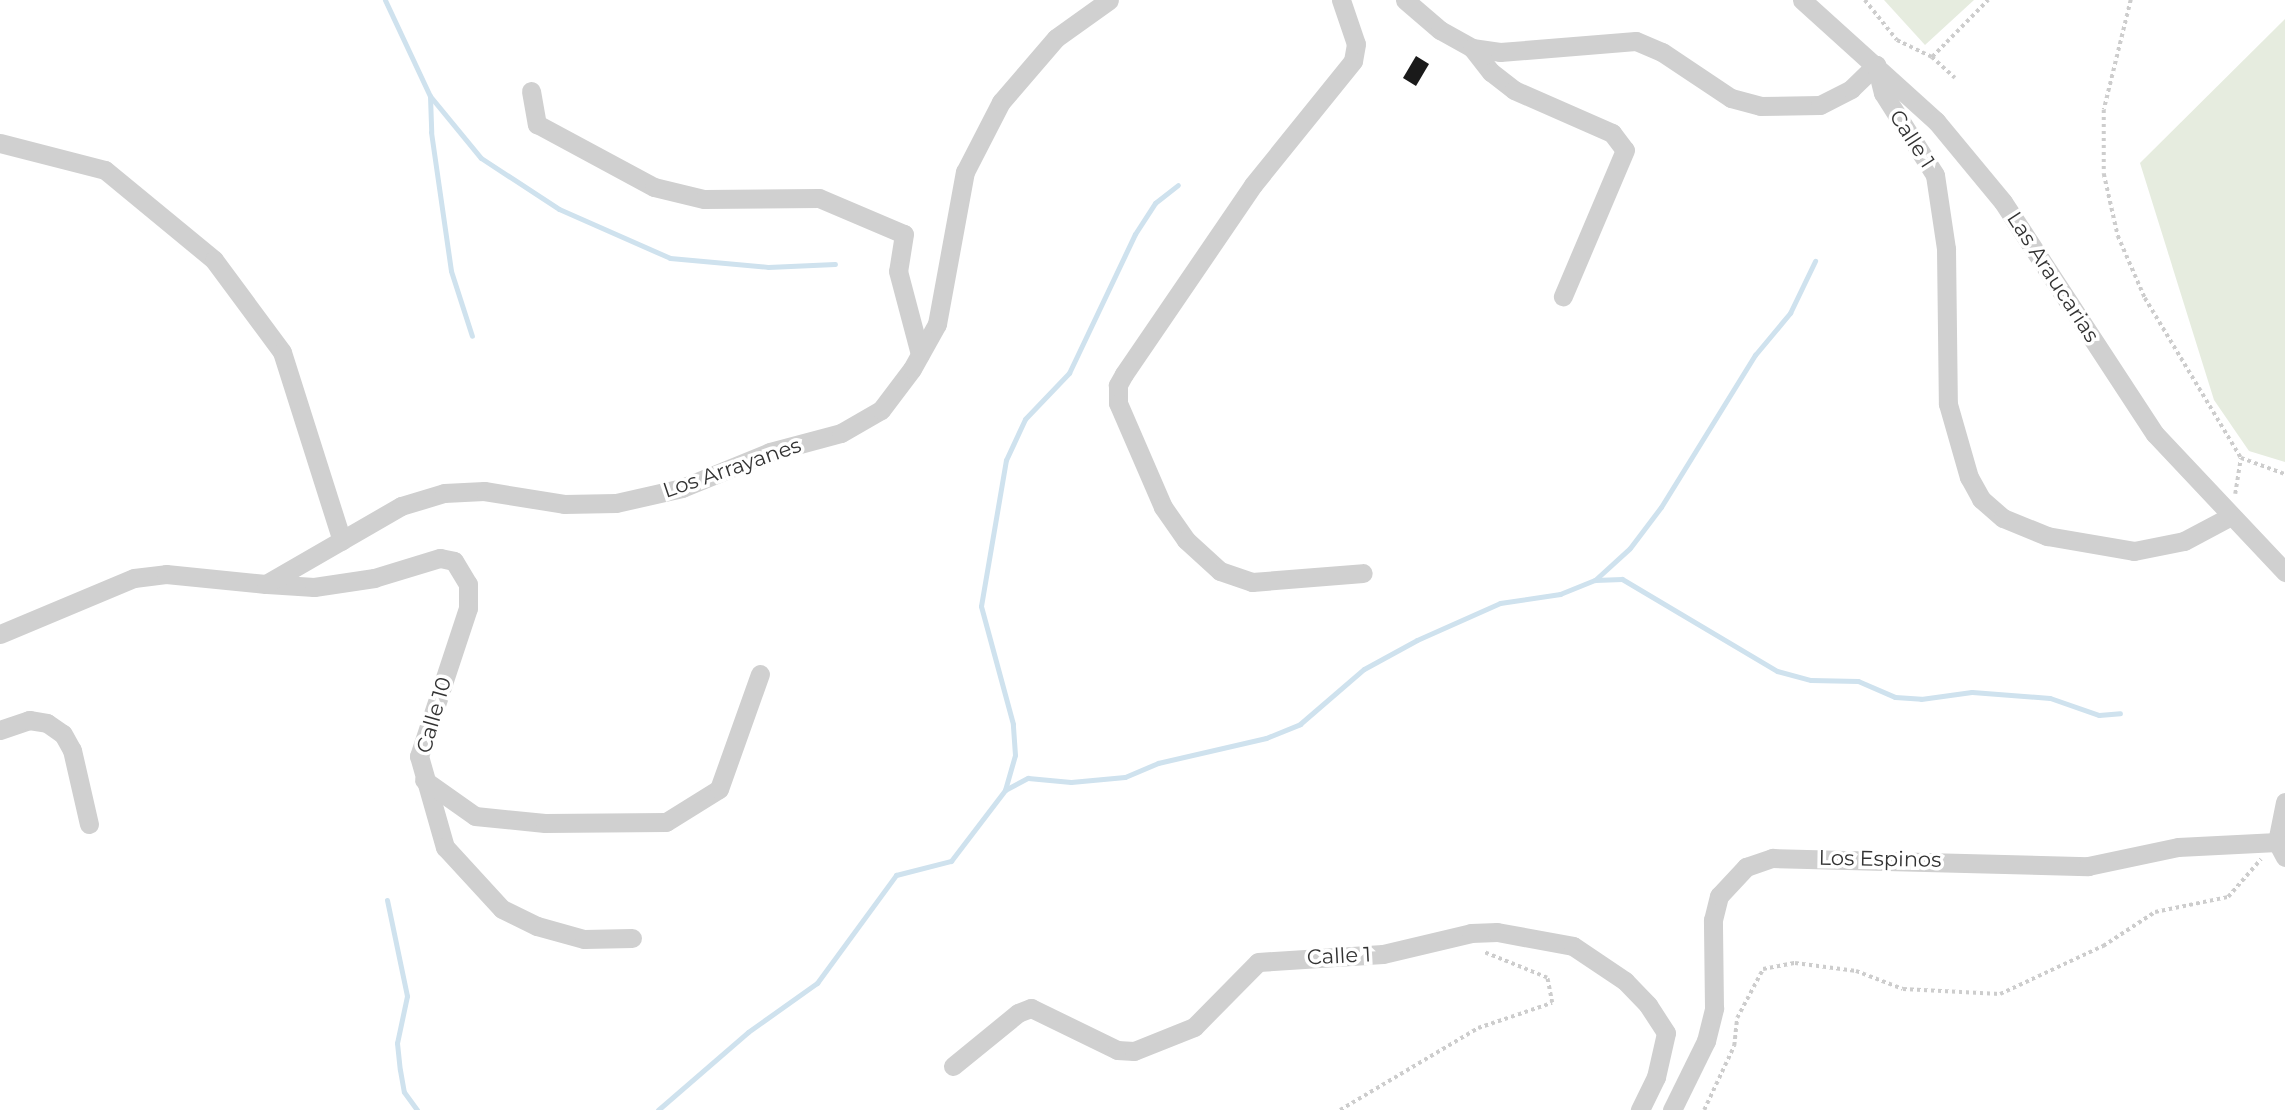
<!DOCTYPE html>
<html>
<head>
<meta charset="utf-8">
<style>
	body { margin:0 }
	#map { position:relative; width:2285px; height:1110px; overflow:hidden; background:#fff; font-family:Montserrat,sans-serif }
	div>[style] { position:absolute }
	.green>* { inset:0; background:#e6ecdf }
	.stream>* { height:5px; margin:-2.5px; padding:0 2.5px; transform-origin:2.5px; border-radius:2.5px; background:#cfe2ee }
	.building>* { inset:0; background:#1a1a1a }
	.path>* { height:3.5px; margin-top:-1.75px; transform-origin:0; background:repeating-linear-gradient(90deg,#cdcdcd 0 3.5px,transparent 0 7px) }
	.minor>* { height:19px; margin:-9.5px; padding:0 9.5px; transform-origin:9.5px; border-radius:9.5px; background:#d0d0d0 }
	span { translate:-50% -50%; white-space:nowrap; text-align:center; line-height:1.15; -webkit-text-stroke:7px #fff; paint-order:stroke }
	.street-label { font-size:21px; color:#333 }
</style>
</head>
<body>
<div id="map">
	<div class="green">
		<i style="clip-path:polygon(1884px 0,1974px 0,1925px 45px)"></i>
		<i style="clip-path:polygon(2285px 19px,2285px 462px,2249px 451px,2214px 400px,2140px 163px)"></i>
	</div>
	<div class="stream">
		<i style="left:385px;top:0;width:106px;rotate:64.9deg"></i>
		<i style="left:430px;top:96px;width:80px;rotate:50.6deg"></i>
		<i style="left:481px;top:158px;width:93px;rotate:33.2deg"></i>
		<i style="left:559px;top:209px;width:121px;rotate:23.8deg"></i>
		<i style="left:670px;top:258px;width:98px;rotate:5.2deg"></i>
		<i style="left:768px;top:267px;width:67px;rotate:-2.6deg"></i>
		<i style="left:430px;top:96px;width:36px;rotate:88deg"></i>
		<i style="left:431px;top:132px;width:140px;rotate:81.8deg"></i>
		<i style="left:451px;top:271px;width:68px;rotate:72.1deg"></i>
		<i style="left:1595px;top:580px;width:27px;rotate:-2deg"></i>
		<i style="left:1622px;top:579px;width:180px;rotate:30.7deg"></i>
		<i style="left:1777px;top:671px;width:35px;rotate:15deg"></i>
		<i style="left:1811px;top:680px;width:47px;rotate:1.2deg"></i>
		<i style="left:1858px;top:681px;width:40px;rotate:23.4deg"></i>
		<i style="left:1895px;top:697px;width:26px;rotate:4deg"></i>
		<i style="left:1921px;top:699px;width:51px;rotate:-7.8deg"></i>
		<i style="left:1972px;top:692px;width:78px;rotate:4.4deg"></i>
		<i style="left:2050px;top:698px;width:52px;rotate:19.1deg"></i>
		<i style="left:2099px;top:715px;width:21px;rotate:-5deg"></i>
		<i style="left:1005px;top:790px;width:36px;rotate:-74deg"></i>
		<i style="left:1015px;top:755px;width:31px;rotate:-94deg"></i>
		<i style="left:1013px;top:724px;width:122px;rotate:-105.2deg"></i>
		<i style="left:981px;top:606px;width:148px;rotate:-80.3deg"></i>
		<i style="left:1006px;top:460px;width:45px;rotate:-65.1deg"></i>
		<i style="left:1025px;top:419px;width:64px;rotate:-46.3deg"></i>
		<i style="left:1069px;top:373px;width:154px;rotate:-64.6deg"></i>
		<i style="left:1135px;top:234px;width:37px;rotate:-57deg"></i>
		<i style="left:1155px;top:203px;width:29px;rotate:-38deg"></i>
		<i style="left:387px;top:900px;width:98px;rotate:78.2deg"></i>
		<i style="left:407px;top:996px;width:48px;rotate:102deg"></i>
		<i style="left:397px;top:1043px;width:27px;rotate:84deg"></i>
		<i style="left:400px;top:1070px;width:22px;rotate:80deg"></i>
		<i style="left:404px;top:1092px;width:22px;rotate:54deg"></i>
		<i style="left:658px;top:1110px;width:119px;rotate:-40.9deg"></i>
		<i style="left:748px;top:1032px;width:85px;rotate:-35.4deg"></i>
		<i style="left:817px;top:983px;width:134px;rotate:-53.8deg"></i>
		<i style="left:896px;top:875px;width:57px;rotate:-14.3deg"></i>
		<i style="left:951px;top:861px;width:89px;rotate:-52.7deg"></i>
		<i style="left:1005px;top:790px;width:26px;rotate:-28deg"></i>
		<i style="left:1028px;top:778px;width:43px;rotate:5.3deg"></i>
		<i style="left:1071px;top:782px;width:54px;rotate:-5.3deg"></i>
		<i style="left:1125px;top:777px;width:36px;rotate:-23deg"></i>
		<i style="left:1158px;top:763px;width:111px;rotate:-13deg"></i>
		<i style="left:1266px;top:738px;width:37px;rotate:-22deg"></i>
		<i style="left:1300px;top:724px;width:84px;rotate:-40.7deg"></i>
		<i style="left:1364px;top:669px;width:60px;rotate:-28.7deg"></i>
		<i style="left:1417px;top:640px;width:91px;rotate:-24deg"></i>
		<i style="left:1500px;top:603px;width:61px;rotate:-8.5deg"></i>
		<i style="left:1560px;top:594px;width:38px;rotate:-22deg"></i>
		<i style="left:1595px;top:580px;width:47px;rotate:-42.4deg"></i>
		<i style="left:1630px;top:548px;width:51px;rotate:-52.9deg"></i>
		<i style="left:1661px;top:507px;width:179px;rotate:-58.3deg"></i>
		<i style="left:1755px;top:355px;width:55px;rotate:-50.2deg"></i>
		<i style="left:1790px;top:313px;width:58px;rotate:-64.3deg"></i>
	</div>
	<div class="building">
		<i style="clip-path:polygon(1416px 56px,1429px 64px,1416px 86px,1403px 78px)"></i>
	</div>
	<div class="path">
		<i style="left:1865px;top:0;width:51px;rotate:51.3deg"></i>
		<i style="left:1897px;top:40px;width:39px;rotate:26deg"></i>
		<i style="left:1932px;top:57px;width:31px;rotate:42deg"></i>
		<i style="left:2131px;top:0;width:113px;rotate:103.8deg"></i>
		<i style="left:2104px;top:110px;width:64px;rotate:90deg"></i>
		<i style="left:2104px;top:174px;width:64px;rotate:77.3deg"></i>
		<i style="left:2118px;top:236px;width:68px;rotate:66.5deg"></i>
		<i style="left:2145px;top:298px;width:187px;rotate:59deg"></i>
		<i style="left:2241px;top:458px;width:47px;rotate:20deg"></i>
		<i style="left:1932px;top:57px;width:80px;rotate:-45.5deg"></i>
		<i style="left:2235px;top:494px;width:36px;rotate:-81deg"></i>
		<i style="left:1340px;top:1110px;width:161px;rotate:-30.7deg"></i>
		<i style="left:1478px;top:1028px;width:78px;rotate:-18.7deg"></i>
		<i style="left:1552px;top:1003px;width:25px;rotate:-101deg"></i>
		<i style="left:1547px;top:978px;width:69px;rotate:-157.9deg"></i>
		<i style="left:1704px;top:1110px;width:71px;rotate:-64.9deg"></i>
		<i style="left:1734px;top:1046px;width:28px;rotate:-84deg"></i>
		<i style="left:1737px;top:1018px;width:55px;rotate:-62deg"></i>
		<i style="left:1763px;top:969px;width:33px;rotate:-11deg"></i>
		<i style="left:1795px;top:963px;width:62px;rotate:7.5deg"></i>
		<i style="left:1856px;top:971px;width:50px;rotate:21deg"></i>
		<i style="left:1903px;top:989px;width:97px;rotate:3deg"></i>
		<i style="left:2000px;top:994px;width:114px;rotate:-25deg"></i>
		<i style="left:2103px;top:946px;width:62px;rotate:-33.2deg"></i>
		<i style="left:2155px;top:912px;width:75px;rotate:-11.6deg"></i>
		<i style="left:2228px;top:897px;width:50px;rotate:-49deg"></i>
	</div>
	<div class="minor">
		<i style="left:1341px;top:0;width:46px;rotate:71.2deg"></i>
		<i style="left:1356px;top:44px;width:17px;rotate:100deg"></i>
		<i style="left:1353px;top:61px;width:159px;rotate:128.9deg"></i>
		<i style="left:1253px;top:185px;width:229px;rotate:124.3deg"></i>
		<i style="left:1124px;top:374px;width:13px;rotate:119deg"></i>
		<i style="left:1118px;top:385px;width:18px;rotate:90deg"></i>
		<i style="left:1118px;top:403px;width:113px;rotate:66.6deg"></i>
		<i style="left:1163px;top:507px;width:40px;rotate:55.1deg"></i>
		<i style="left:1186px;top:540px;width:46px;rotate:42.4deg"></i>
		<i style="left:1220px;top:571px;width:34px;rotate:19deg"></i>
		<i style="left:1252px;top:582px;width:111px;rotate:-4.6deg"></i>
		<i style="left:1405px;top:0;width:46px;rotate:40.6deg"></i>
		<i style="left:1440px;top:30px;width:37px;rotate:29deg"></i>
		<i style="left:1472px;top:48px;width:28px;rotate:8deg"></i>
		<i style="left:1500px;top:52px;width:136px;rotate:-4.6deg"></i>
		<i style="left:1636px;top:41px;width:28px;rotate:23deg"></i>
		<i style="left:1662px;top:52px;width:83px;rotate:33.7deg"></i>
		<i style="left:1731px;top:98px;width:30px;rotate:15deg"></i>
		<i style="left:1760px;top:106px;width:60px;rotate:-1deg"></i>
		<i style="left:1820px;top:105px;width:35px;rotate:-27deg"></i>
		<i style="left:1851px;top:89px;width:35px;rotate:-44deg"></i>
		<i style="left:1876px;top:65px;width:29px;rotate:76deg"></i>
		<i style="left:1883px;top:93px;width:97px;rotate:57.6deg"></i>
		<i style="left:1935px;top:175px;width:75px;rotate:81.5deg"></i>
		<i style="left:1946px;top:249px;width:155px;rotate:89.3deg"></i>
		<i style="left:1948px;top:404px;width:76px;rotate:74deg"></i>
		<i style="left:1969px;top:477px;width:25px;rotate:61deg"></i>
		<i style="left:1981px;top:499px;width:29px;rotate:41deg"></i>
		<i style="left:2003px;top:518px;width:48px;rotate:22.2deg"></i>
		<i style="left:2047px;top:536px;width:88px;rotate:9.8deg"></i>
		<i style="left:2134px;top:551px;width:51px;rotate:-11.3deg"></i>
		<i style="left:2184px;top:541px;width:53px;rotate:-28deg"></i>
		<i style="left:1802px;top:0;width:181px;rotate:42.1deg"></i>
		<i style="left:1936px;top:121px;width:105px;rotate:50.4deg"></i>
		<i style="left:2003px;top:202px;width:277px;rotate:56.8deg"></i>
		<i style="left:2155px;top:434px;width:190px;rotate:46.7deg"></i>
		<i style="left:1472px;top:48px;width:31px;rotate:52deg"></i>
		<i style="left:1491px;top:72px;width:29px;rotate:38deg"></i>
		<i style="left:1514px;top:90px;width:107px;rotate:23.7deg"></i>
		<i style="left:1612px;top:133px;width:21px;rotate:53deg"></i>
		<i style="left:1625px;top:150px;width:159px;rotate:113deg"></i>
		<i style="left:531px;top:91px;width:34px;rotate:80deg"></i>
		<i style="left:537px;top:124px;width:133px;rotate:28.3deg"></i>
		<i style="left:654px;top:187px;width:51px;rotate:13.5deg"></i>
		<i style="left:704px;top:199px;width:115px;rotate:-0.5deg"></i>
		<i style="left:819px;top:198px;width:92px;rotate:23deg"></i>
		<i style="left:904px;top:234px;width:37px;rotate:99deg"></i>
		<i style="left:898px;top:271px;width:86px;rotate:75.2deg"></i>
		<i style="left:0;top:143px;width:108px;rotate:14.4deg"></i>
		<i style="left:105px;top:170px;width:141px;rotate:39.5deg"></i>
		<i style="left:214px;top:260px;width:114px;rotate:53.5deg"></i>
		<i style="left:282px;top:352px;width:198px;rotate:72.4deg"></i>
		<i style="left:267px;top:584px;width:47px;rotate:3.7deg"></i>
		<i style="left:314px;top:587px;width:61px;rotate:-8.5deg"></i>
		<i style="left:374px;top:578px;width:69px;rotate:-16.9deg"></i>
		<i style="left:440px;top:558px;width:14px;rotate:12deg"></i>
		<i style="left:454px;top:561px;width:27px;rotate:59deg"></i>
		<i style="left:468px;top:584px;width:24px;rotate:90deg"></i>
		<i style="left:468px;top:608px;width:156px;rotate:108.3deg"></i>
		<i style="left:419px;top:756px;width:95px;rotate:74.1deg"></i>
		<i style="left:445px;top:847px;width:84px;rotate:47.4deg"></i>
		<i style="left:502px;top:909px;width:39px;rotate:26deg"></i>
		<i style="left:537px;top:926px;width:49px;rotate:15.5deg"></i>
		<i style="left:584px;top:939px;width:48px;rotate:-1.2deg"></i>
		<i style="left:0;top:634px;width:145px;rotate:-22.7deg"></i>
		<i style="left:134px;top:578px;width:32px;rotate:-7deg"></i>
		<i style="left:166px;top:574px;width:100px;rotate:5.7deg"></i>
		<i style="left:266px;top:584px;width:156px;rotate:-30deg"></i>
		<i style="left:401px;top:506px;width:45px;rotate:-16.8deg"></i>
		<i style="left:444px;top:493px;width:40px;rotate:-2.9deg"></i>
		<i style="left:484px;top:491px;width:81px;rotate:9.2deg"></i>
		<i style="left:564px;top:504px;width:52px;rotate:-1.1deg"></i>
		<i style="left:616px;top:503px;width:68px;rotate:-12.8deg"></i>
		<i style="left:682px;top:488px;width:95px;rotate:-22.2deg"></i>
		<i style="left:770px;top:452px;width:73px;rotate:-15deg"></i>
		<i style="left:841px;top:433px;width:46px;rotate:-29.9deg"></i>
		<i style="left:881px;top:410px;width:51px;rotate:-52.9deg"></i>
		<i style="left:912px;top:369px;width:51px;rotate:-60.9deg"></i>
		<i style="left:937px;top:324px;width:155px;rotate:-79.6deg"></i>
		<i style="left:965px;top:172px;width:79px;rotate:-62.8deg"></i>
		<i style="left:1001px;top:102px;width:84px;rotate:-49.3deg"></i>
		<i style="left:1056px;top:38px;width:65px;rotate:-35.6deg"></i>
		<i style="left:0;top:730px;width:31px;rotate:-19deg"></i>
		<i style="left:29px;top:720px;width:18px;rotate:9deg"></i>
		<i style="left:47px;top:723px;width:19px;rotate:35deg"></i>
		<i style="left:63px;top:734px;width:18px;rotate:61deg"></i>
		<i style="left:72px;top:750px;width:76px;rotate:77.1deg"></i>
		<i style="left:424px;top:780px;width:62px;rotate:35.2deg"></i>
		<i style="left:475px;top:816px;width:70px;rotate:5.7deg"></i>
		<i style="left:545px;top:823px;width:121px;rotate:-0.5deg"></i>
		<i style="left:666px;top:822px;width:62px;rotate:-31.9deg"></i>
		<i style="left:719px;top:789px;width:122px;rotate:-70.4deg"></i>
		<i style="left:2285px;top:802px;width:41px;rotate:101.3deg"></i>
		<i style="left:2277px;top:842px;width:17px;rotate:62deg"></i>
		<i style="left:953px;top:1066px;width:84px;rotate:-39.2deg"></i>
		<i style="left:1018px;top:1013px;width:14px;rotate:-21deg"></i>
		<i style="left:1031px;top:1008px;width:96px;rotate:26deg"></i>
		<i style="left:1117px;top:1050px;width:17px;rotate:3deg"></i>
		<i style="left:1134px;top:1051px;width:65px;rotate:-21.8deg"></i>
		<i style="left:1194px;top:1027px;width:91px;rotate:-45.4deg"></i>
		<i style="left:1258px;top:962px;width:125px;rotate:-3.7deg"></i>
		<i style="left:1383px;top:954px;width:90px;rotate:-13.4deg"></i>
		<i style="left:1471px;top:933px;width:26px;rotate:-2deg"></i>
		<i style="left:1497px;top:932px;width:77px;rotate:10.4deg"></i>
		<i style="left:1573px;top:946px;width:63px;rotate:33.9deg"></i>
		<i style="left:1625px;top:981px;width:33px;rotate:46deg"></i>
		<i style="left:1648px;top:1005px;width:33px;rotate:57deg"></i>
		<i style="left:1666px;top:1033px;width:45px;rotate:102.8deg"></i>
		<i style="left:1656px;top:1077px;width:37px;rotate:116deg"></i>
		<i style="left:1672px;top:1110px;width:77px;rotate:-63.8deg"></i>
		<i style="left:1706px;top:1041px;width:34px;rotate:-76deg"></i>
		<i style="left:1714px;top:1008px;width:88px;rotate:-90.7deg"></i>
		<i style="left:1713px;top:920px;width:25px;rotate:-76deg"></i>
		<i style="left:1719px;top:896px;width:40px;rotate:-47deg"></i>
		<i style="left:1746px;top:867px;width:28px;rotate:-19deg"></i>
		<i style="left:1772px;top:858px;width:316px;rotate:1.5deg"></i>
		<i style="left:2088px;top:866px;width:92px;rotate:-11.9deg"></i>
		<i style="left:2178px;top:847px;width:99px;rotate:-2.9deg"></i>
	</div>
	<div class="street-label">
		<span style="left:1912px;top:139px;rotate:57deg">Calle 1</span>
		<span style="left:2053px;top:277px;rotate:57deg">Las Araucarias</span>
		<span style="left:732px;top:468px;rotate:-19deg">Los Arrayanes</span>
		<span style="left:434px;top:715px;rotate:-74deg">Calle 10</span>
		<span style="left:1880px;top:859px;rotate:1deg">Los Espinos</span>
		<span style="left:1339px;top:956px;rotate:-3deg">Calle 1</span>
	</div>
</div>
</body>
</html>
